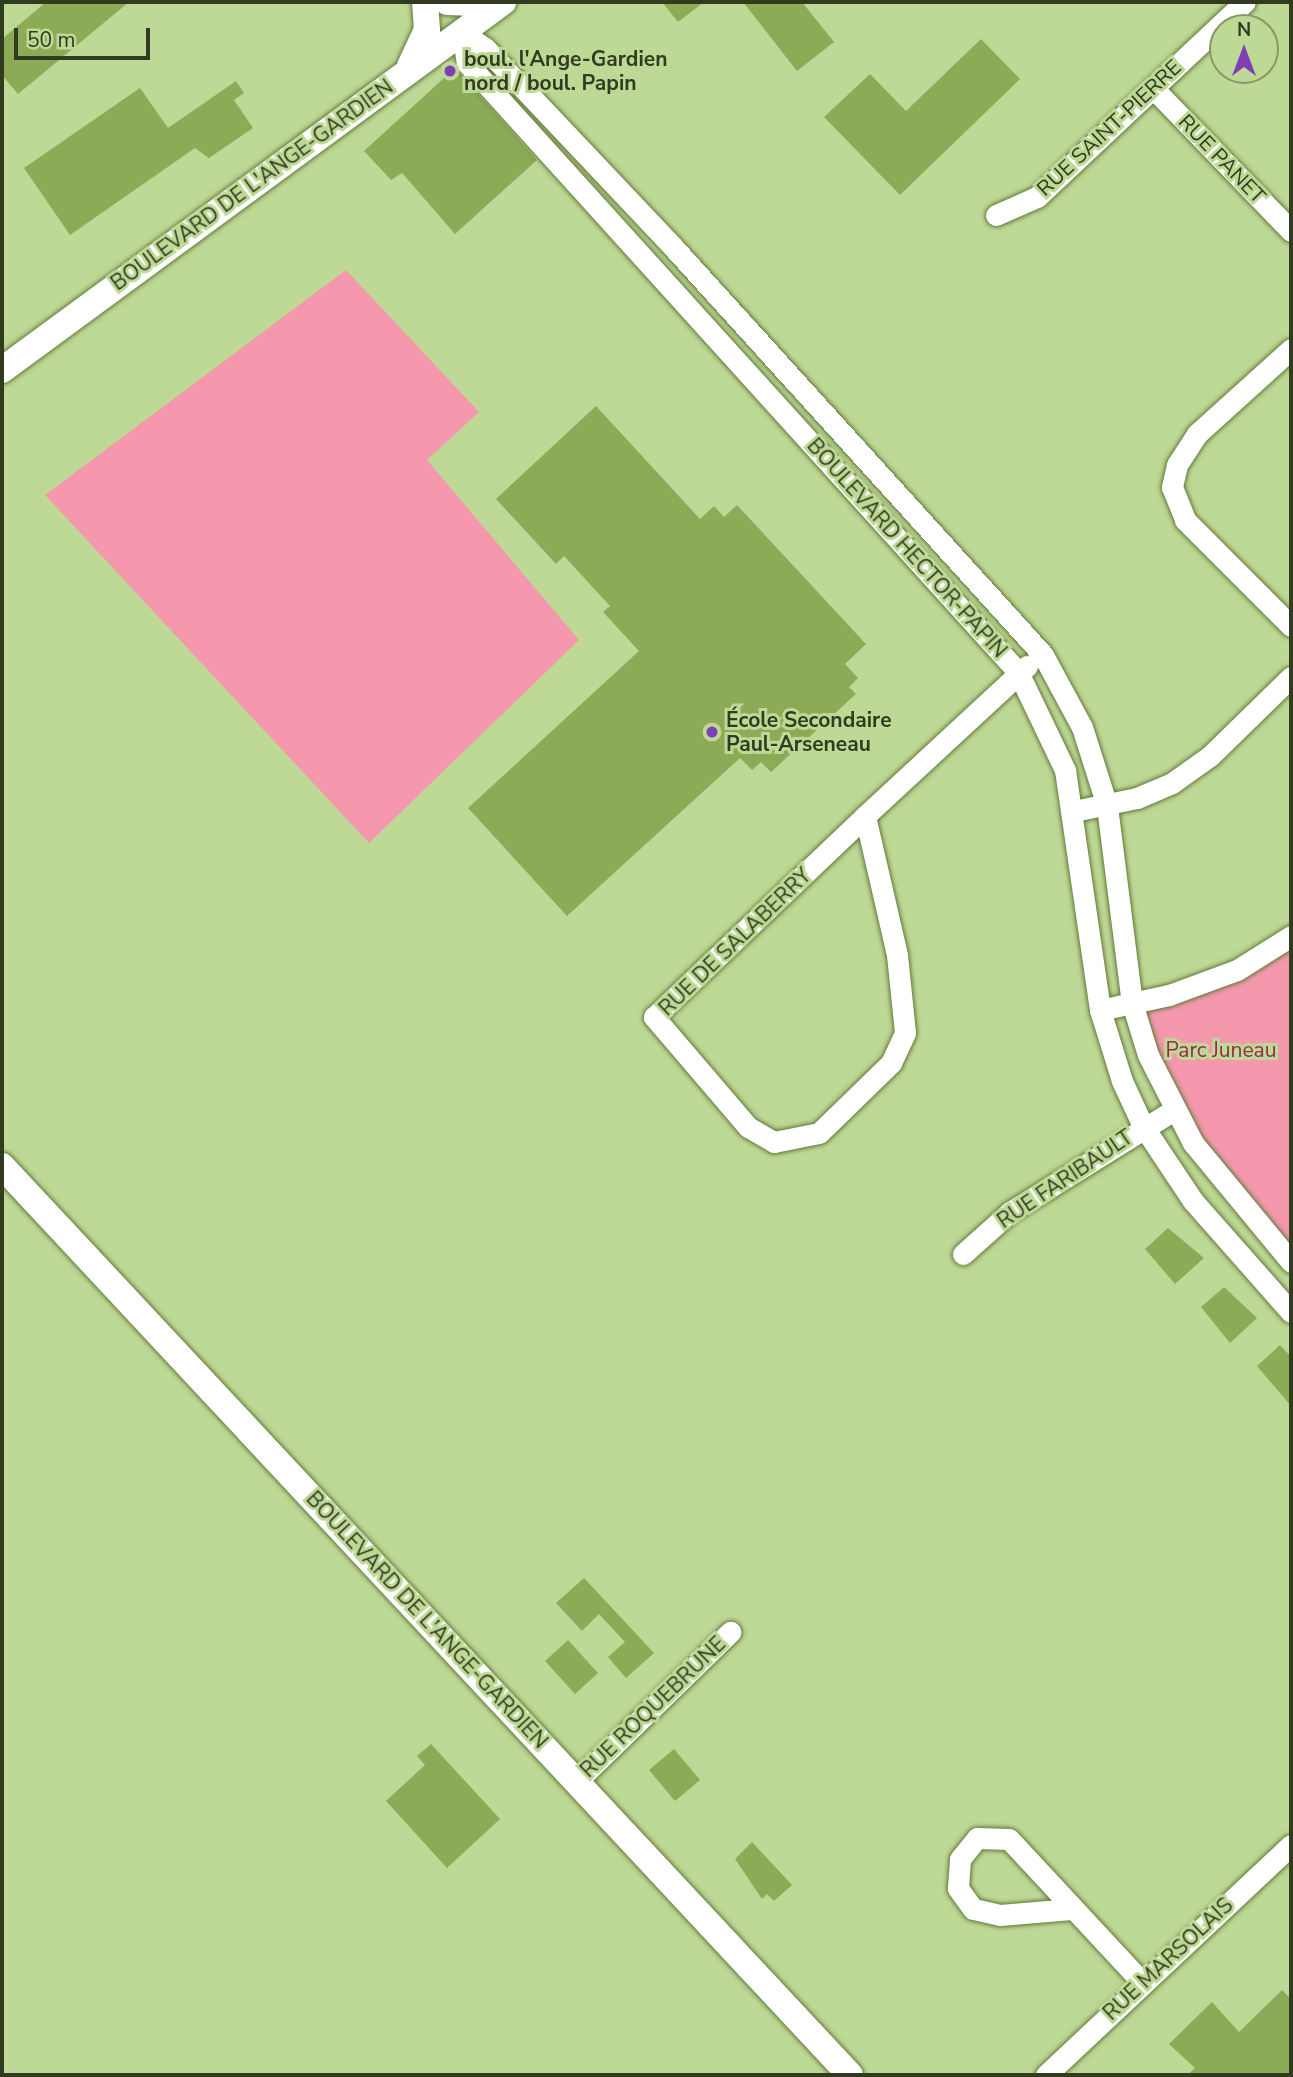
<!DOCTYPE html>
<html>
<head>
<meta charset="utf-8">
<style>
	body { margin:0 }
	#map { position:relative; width:1293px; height:2077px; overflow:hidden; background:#bed895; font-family:"Nunito Sans",sans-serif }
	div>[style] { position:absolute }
	.green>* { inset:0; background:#f598ad }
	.building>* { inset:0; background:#8dab57 }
	.roads { filter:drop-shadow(0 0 2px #637a3b) drop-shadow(0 0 2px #637a3b) }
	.minor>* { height:21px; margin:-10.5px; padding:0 10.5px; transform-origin:10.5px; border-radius:10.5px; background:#fff }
	.major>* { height:26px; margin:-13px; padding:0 13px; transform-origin:13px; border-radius:13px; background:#fff }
	.dots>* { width:19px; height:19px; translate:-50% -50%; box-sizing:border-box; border:4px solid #bed895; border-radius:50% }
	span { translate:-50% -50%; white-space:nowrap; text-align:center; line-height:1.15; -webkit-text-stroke:6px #bed895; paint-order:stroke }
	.poi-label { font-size:21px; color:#313b20; font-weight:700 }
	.left { translate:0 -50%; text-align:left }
	.street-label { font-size:21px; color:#313b20 }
	.park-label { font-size:21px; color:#96294c }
	.frame { position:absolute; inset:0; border:4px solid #313b20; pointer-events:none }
	.north { position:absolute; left:1209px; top:14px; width:70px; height:70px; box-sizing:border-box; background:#bed895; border:2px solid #869966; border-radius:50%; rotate:0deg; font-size:19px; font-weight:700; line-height:28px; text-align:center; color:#313b20 }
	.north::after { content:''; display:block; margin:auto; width:24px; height:32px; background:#7f40b5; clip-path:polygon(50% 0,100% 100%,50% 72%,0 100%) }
	.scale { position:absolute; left:14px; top:28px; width:136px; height:32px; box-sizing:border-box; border:4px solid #313b20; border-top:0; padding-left:9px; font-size:21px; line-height:24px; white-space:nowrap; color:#313b20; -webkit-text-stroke:5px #bed895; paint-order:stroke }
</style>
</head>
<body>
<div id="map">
	<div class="green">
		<i style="clip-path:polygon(346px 270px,479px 412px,427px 460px,579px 640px,369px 843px,45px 495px)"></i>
		<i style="clip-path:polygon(1291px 936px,1291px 1262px,1213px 1172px,1132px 1003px)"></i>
	</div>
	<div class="building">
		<i style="clip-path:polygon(46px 2px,129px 2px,18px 94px,2px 75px,2px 39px)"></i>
		<i style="clip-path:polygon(662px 2px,704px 2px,678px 22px)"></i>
		<i style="clip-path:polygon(743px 2px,802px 2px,834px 42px,797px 71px)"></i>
		<i style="clip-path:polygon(981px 39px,1020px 79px,900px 195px,824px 117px,870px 74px,906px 111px)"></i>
		<i style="clip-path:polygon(455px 68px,537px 160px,455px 234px,402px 173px,391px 180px,364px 151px)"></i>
		<i style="clip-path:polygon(236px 81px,244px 93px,234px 100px,253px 128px,209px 158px,195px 148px,70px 235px,24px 168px,140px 88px,168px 128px)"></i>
		<i style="clip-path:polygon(596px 406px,700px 519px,714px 506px,724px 517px,737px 505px,866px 644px,845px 664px,858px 678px,849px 687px,856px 694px,771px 772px,761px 762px,752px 770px,740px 758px,567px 916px,468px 808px,639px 651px,603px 612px,610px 606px,564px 556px,556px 564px,496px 499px)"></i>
		<i style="clip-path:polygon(1168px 1228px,1204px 1258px,1175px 1284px,1145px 1249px)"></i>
		<i style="clip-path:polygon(1224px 1287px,1257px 1318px,1230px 1343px,1201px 1307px)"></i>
		<i style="clip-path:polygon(1280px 1345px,1291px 1357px,1291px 1406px,1257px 1366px)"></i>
		<i style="clip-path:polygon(584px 1578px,654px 1653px,626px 1678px,608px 1657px,625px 1642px,599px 1614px,582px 1631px,556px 1603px)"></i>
		<i style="clip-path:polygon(568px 1640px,598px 1673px,575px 1694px,545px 1661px)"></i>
		<i style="clip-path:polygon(431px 1744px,500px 1819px,447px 1868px,386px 1801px,425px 1765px,417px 1756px)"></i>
		<i style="clip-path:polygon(674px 1749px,700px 1780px,675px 1801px,649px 1770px)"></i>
		<i style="clip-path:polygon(752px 1842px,792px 1885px,774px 1901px,767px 1894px,762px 1899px,735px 1859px)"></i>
		<i style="clip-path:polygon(1282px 1990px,1291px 1999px,1291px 2075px,1187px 2075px,1195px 2068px,1169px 2044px,1212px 2002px,1239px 2032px)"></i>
	</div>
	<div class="roads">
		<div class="minor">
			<i style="left:462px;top:32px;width:31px;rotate:81deg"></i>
			<i style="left:467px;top:63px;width:821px;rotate:47.86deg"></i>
			<i style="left:1018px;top:672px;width:109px;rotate:64.4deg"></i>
			<i style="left:1065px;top:770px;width:243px;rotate:81.7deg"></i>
			<i style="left:1100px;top:1010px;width:74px;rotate:72.8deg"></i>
			<i style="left:1122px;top:1081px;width:50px;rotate:65deg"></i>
			<i style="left:1143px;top:1126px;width:90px;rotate:56.3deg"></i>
			<i style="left:1193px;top:1201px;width:148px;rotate:48.6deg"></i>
			<i style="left:462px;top:32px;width:28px;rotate:35deg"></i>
			<i style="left:485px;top:48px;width:275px;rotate:46.6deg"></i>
			<i style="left:674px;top:248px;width:549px;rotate:47.8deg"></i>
			<i style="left:1043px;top:655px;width:82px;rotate:61.6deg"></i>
			<i style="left:1082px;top:727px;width:83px;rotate:72.4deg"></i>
			<i style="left:1107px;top:806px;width:199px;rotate:82.8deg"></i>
			<i style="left:1132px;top:1003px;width:54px;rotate:72.9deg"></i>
			<i style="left:1148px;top:1055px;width:99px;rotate:62.9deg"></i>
			<i style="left:1193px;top:1143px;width:154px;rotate:50.5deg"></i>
			<i style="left:1153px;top:88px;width:199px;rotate:46deg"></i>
			<i style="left:996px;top:215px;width:45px;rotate:-23.7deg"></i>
			<i style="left:1037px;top:197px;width:285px;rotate:-43.2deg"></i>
			<i style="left:1291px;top:349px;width:127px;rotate:137.9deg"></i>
			<i style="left:1197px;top:434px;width:37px;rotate:123deg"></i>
			<i style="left:1177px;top:465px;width:23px;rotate:103deg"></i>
			<i style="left:1172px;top:487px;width:35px;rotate:68deg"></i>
			<i style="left:1185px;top:520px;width:150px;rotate:45deg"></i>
			<i style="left:1074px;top:811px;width:64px;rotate:-11.7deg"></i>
			<i style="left:1137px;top:798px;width:38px;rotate:-23deg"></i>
			<i style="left:1172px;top:783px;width:47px;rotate:-35.4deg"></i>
			<i style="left:1210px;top:756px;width:113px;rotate:-44.3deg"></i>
			<i style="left:865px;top:816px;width:143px;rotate:77deg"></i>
			<i style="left:897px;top:955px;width:78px;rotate:84.1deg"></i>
			<i style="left:905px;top:1033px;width:33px;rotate:115deg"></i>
			<i style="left:891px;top:1063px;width:100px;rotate:135.8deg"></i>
			<i style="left:819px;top:1133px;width:46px;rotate:168.7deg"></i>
			<i style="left:774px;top:1142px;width:30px;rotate:-150deg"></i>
			<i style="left:748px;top:1127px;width:145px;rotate:-130.5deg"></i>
			<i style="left:654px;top:1017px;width:291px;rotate:-43.6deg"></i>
			<i style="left:865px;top:816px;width:221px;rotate:-42.8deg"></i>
			<i style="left:1100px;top:1010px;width:71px;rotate:-12.3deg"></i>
			<i style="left:1169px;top:995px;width:72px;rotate:-20.2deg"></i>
			<i style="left:1237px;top:970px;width:64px;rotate:-32.2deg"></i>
			<i style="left:963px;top:1254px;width:63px;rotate:-41.8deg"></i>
			<i style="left:1010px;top:1212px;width:191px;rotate:-31.9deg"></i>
			<i style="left:577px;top:1781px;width:214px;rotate:-44.2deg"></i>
			<i style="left:1071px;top:1909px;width:71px;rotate:175.2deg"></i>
			<i style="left:1000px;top:1915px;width:28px;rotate:-167deg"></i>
			<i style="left:973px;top:1909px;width:26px;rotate:-126deg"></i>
			<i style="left:958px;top:1888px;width:29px;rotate:-86deg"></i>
			<i style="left:960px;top:1859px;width:27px;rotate:-51deg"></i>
			<i style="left:977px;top:1838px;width:32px;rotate:2deg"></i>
			<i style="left:1009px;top:1839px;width:195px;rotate:47.1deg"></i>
			<i style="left:1046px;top:2075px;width:336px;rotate:-43.2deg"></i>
		</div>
		<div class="major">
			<i style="left:447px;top:2px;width:52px;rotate:2.2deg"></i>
			<i style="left:410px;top:66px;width:40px;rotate:-65deg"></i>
			<i style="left:427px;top:30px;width:28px;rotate:-94deg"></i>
			<i style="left:2px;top:370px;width:622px;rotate:-36.3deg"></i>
			<i style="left:2px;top:1166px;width:1243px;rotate:46.99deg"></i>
		</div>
	</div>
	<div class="dots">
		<i style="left:450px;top:71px;background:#7f40b5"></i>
		<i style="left:712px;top:732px;background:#7f40b5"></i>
	</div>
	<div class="poi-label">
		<span class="left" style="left:464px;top:71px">boul. l'Ange-Gardien<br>nord / boul. Papin</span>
		<span class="left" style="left:726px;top:732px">École Secondaire<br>Paul-Arseneau</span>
	</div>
	<div class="street-label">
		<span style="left:1109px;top:128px;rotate:-43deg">RUE SAINT-PIERRE</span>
		<span style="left:1222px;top:159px;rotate:46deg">RUE PANET</span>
		<span style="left:252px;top:185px;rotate:-36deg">BOULEVARD DE L'ANGE-GARDIEN</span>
		<span style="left:907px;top:548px;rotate:48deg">BOULEVARD HECTOR-PAPIN</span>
		<span style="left:735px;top:942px;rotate:-44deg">RUE DE SALABERRY</span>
		<span style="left:1065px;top:1179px;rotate:-34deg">RUE FARIBAULT</span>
		<span style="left:427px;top:1620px;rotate:47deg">BOULEVARD DE L'ANGE-GARDIEN</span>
		<span style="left:653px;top:1707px;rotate:-44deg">RUE ROQUEBRUNE</span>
		<span style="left:1168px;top:1959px;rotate:-43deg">RUE MARSOLAIS</span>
	</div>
	<div class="park-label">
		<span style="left:1221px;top:1050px">Parc Juneau</span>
	</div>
	<div class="frame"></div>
	<div class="north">N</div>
	<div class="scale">50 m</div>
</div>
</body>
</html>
